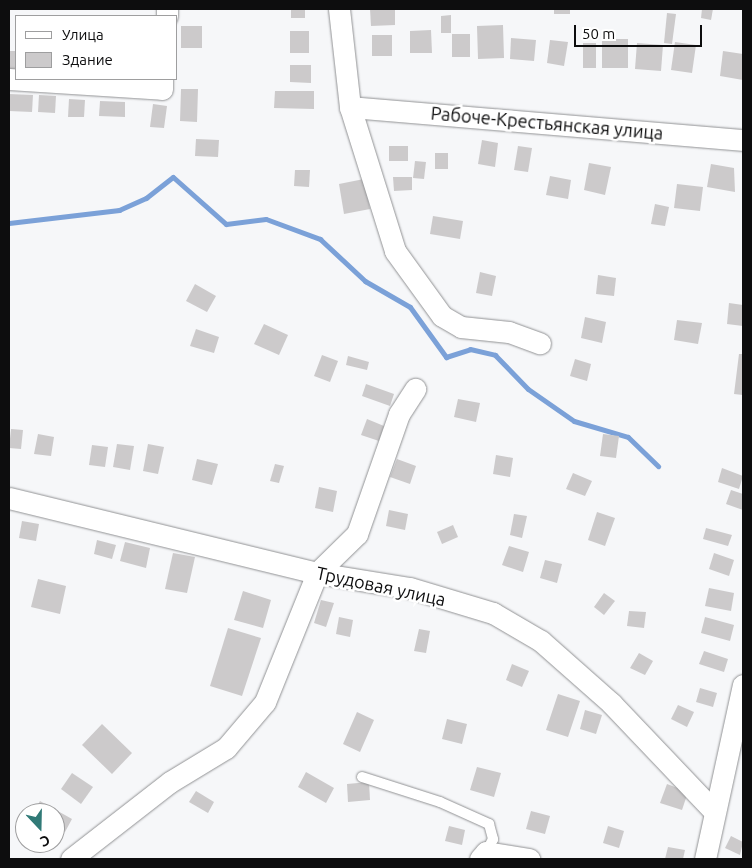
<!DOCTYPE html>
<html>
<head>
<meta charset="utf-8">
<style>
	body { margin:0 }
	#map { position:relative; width:752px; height:868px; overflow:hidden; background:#f6f7f9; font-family:Ubuntu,sans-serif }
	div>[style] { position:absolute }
	.stream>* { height:5px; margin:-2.5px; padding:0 2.5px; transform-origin:2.5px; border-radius:2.5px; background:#7ba1d8 }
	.building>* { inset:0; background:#cccacb }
	.roads { filter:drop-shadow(0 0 1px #919294) drop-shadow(0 0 1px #919294) }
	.lane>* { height:10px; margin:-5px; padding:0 5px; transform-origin:5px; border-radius:5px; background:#fff }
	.street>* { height:21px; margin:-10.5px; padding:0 10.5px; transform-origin:10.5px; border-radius:10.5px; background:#fff }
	span { translate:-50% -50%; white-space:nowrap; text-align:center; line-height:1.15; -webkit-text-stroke:5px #fff; paint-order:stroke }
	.street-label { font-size:18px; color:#0d0d0e }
	.frame { position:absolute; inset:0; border:10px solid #0d0d0e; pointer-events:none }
	.legend { position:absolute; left:15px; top:15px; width:162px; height:65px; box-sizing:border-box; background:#fff; border:1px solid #9e9e9f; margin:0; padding:6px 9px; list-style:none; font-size:15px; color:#0d0d0e }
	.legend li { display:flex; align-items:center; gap:10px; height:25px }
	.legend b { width:25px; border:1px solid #9e9e9f }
	.north { position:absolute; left:15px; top:803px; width:50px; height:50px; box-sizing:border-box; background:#fff; border:1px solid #9e9e9f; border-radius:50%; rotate:159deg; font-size:14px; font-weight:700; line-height:20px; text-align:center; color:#0d0d0e }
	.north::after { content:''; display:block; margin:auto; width:18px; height:22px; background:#317a77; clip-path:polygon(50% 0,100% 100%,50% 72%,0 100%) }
	.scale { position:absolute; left:574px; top:25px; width:128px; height:22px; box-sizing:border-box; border:2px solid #0d0d0e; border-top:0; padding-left:6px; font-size:15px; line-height:18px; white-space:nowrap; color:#0d0d0e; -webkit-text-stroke:4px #fff; paint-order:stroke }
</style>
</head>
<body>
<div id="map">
	<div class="stream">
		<i style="left:9px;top:223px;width:111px;rotate:-6.7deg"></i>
		<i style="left:119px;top:210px;width:30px;rotate:-24deg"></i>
		<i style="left:146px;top:198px;width:34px;rotate:-38deg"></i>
		<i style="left:173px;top:177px;width:71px;rotate:41.6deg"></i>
		<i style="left:226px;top:224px;width:40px;rotate:-7.1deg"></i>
		<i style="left:266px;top:219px;width:58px;rotate:20.3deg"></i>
		<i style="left:320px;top:239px;width:62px;rotate:43deg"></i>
		<i style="left:365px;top:281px;width:52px;rotate:30deg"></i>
		<i style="left:410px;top:307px;width:62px;rotate:54.2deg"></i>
		<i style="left:446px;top:357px;width:25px;rotate:-18deg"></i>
		<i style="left:470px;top:349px;width:26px;rotate:13deg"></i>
		<i style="left:495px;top:355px;width:47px;rotate:45.9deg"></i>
		<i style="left:528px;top:389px;width:56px;rotate:34.8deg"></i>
		<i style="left:574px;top:421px;width:56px;rotate:16.5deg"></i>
		<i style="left:628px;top:437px;width:42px;rotate:44deg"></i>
	</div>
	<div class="building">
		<i style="clip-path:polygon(291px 9px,305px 9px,305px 18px,291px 18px)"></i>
		<i style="clip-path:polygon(370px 9px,395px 9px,395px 25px,371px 26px)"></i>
		<i style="clip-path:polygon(554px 9px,570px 9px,570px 14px,554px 14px)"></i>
		<i style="clip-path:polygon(702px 9px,713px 9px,711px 20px,701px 18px)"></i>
		<i style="clip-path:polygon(667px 13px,676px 14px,672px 44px,664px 43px)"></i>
		<i style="clip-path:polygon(451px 15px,451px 33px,441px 33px,441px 16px)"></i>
		<i style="clip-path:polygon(503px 25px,504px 58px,478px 59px,477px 26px)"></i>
		<i style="clip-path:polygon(181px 26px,202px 26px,202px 48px,181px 48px)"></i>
		<i style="clip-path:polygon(431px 30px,432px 53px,410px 53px,410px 31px)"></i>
		<i style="clip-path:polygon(290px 31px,309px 31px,309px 53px,290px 53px)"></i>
		<i style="clip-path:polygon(452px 34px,470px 34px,470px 57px,452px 57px)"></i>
		<i style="clip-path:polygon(372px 35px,392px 35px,392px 56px,372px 56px)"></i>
		<i style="clip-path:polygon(511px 38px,536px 40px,534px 61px,510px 59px)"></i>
		<i style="clip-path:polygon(602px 39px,628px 39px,628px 68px,602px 68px)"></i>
		<i style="clip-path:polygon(550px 40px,568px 42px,564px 66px,547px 63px)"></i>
		<i style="clip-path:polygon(675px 42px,696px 45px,692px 73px,671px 70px)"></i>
		<i style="clip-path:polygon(583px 43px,596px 43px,596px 68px,583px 68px)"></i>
		<i style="clip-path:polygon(637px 43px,663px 45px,661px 71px,635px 69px)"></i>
		<i style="clip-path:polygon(9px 51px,16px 51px,16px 70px,9px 70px)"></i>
		<i style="clip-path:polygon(723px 51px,743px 54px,743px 80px,720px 76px)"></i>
		<i style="clip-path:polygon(290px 65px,311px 65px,311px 83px,290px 82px)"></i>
		<i style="clip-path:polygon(181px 89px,198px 89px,197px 122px,180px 121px)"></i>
		<i style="clip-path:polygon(275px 91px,314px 91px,314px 109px,274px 108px)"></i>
		<i style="clip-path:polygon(9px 94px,33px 95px,32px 112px,9px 111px)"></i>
		<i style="clip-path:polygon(39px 95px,56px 96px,55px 113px,38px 112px)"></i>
		<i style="clip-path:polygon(69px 99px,85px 100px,84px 117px,68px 117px)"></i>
		<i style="clip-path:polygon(100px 101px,125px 102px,125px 117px,99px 116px)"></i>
		<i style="clip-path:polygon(153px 104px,167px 106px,164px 128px,150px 127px)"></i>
		<i style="clip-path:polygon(196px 139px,219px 140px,218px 157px,195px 156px)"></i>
		<i style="clip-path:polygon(482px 140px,498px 143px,495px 167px,478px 164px)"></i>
		<i style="clip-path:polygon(389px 146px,408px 146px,408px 161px,389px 161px)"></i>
		<i style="clip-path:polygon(518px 146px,532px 148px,528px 172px,514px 170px)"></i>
		<i style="clip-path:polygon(435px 153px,448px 153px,448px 169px,435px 169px)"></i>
		<i style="clip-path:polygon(415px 161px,426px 162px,424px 179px,413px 178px)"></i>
		<i style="clip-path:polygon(589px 163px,611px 167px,605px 195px,584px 190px)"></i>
		<i style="clip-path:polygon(711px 164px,734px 168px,735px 192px,707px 187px)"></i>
		<i style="clip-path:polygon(295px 170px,310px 170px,309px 187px,294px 186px)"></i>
		<i style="clip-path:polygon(550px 176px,571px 180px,568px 199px,546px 195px)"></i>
		<i style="clip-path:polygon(393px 177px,412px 177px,412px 190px,394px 191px)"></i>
		<i style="clip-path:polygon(364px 179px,370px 209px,344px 214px,339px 184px)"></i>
		<i style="clip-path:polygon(677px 184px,703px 187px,700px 211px,674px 208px)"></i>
		<i style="clip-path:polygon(655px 204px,669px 207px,665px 226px,651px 224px)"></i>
		<i style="clip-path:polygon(433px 216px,463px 221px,460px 239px,430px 234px)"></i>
		<i style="clip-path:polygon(480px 272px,496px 276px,492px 296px,476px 293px)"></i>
		<i style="clip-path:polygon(598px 275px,616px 278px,614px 296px,596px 294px)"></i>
		<i style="clip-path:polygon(195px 284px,216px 296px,207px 312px,186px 301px)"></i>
		<i style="clip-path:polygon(729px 303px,743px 305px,743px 326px,727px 324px)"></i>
		<i style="clip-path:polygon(585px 317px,606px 322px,602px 343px,581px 338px)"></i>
		<i style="clip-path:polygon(677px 320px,702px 323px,698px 344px,674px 340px)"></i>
		<i style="clip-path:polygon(264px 324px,288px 335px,279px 355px,254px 344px)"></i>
		<i style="clip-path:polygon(196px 329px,219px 337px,214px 353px,190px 346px)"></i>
		<i style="clip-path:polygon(739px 354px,743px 354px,743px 395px,734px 394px)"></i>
		<i style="clip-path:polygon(322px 355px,338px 361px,330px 382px,314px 376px)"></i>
		<i style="clip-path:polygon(348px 356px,369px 362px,367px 370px,346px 365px)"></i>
		<i style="clip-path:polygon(575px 359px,591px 364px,587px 381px,570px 376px)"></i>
		<i style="clip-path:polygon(366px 384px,394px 394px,390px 406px,362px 396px)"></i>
		<i style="clip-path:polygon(458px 399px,480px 403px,476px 422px,454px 417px)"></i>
		<i style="clip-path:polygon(367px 419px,384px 426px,379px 441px,361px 435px)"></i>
		<i style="clip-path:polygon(11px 429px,23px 430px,21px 449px,9px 448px)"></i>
		<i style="clip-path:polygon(38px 434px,54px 437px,51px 456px,34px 454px)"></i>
		<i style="clip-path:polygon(603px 434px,619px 436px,616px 458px,600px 456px)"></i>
		<i style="clip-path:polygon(117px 444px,134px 446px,130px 470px,113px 467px)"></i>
		<i style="clip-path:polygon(148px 444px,164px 447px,158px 474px,143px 471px)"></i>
		<i style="clip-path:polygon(92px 445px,108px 447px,105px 467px,89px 465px)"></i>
		<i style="clip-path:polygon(496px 455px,513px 458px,510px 477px,493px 474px)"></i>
		<i style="clip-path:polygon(197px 459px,218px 464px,212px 485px,192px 480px)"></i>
		<i style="clip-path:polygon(397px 459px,416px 466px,410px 484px,390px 477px)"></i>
		<i style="clip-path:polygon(275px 464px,284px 466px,279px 483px,270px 481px)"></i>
		<i style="clip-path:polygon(722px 468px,743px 476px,739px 489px,718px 482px)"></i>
		<i style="clip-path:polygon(573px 473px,592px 481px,585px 496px,566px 489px)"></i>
		<i style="clip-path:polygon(319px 487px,337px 491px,333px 512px,315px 508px)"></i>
		<i style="clip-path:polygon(731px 490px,743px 494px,743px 510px,726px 504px)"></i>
		<i style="clip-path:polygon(389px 510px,408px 514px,405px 530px,386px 526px)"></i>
		<i style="clip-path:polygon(597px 512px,615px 518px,605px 546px,588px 540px)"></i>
		<i style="clip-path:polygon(514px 514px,527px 516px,522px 538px,510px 535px)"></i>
		<i style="clip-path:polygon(22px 521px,39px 524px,36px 541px,19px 538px)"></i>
		<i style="clip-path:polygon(453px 525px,458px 537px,442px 544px,437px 532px)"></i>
		<i style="clip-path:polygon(706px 528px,732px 535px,728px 546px,703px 539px)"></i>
		<i style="clip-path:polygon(97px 540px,116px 545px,112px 559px,94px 554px)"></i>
		<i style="clip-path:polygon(125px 542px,150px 548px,146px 568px,120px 561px)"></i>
		<i style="clip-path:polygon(509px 546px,529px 552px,523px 572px,502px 565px)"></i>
		<i style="clip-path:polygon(173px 553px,195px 557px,187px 593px,165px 589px)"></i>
		<i style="clip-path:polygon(714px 553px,734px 560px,729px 576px,709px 569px)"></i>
		<i style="clip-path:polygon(545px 560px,562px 564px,557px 583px,540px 578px)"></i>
		<i style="clip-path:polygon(38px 579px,66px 586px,60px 614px,31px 607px)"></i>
		<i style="clip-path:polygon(709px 588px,734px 593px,731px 611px,705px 606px)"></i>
		<i style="clip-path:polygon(243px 591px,271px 600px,263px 628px,234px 620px)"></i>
		<i style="clip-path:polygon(604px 593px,615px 601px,604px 615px,594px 607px)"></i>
		<i style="clip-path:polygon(321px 600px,334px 603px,326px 627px,314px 623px)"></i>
		<i style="clip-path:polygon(629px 611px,646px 612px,644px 628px,627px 626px)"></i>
		<i style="clip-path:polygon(339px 617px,353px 620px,350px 637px,336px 634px)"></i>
		<i style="clip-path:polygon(705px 617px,734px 625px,730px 641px,701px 633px)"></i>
		<i style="clip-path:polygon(228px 628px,261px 638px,242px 696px,210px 686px)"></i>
		<i style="clip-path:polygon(419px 629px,430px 631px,426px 653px,414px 651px)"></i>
		<i style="clip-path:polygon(704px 651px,728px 659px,724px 672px,699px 664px)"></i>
		<i style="clip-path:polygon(639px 653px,653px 661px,645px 675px,630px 668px)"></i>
		<i style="clip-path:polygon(512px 664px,529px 671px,522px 687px,506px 680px)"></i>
		<i style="clip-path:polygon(700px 688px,717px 693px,713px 707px,696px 702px)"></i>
		<i style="clip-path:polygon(558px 694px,580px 701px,568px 737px,546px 730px)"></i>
		<i style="clip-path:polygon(678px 705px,694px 712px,687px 727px,671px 719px)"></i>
		<i style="clip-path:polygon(585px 710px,602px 715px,596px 734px,580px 729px)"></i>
		<i style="clip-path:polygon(357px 712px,374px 720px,360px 752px,343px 744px)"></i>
		<i style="clip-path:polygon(447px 719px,467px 724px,462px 744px,442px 739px)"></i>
		<i style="clip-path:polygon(102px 724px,132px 753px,112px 774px,82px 745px)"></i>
		<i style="clip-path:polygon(477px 767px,501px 773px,494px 797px,470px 790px)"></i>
		<i style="clip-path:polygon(306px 772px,334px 788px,326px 803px,298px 787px)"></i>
		<i style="clip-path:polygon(72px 773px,93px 787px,81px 804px,61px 789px)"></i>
		<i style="clip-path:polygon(369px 782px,370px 800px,348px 802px,347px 784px)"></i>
		<i style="clip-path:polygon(667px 784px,688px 792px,682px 810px,660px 803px)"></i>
		<i style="clip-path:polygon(196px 791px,214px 802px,208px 813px,189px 802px)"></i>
		<i style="clip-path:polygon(40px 801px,72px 819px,65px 832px,58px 828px,55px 834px,55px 813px,33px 813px)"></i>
		<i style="clip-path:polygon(531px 811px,550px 816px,545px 834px,526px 829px)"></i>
		<i style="clip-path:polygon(449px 826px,465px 830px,462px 845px,445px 841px)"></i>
		<i style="clip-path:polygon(608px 826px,624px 831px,619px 848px,603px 843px)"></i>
		<i style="clip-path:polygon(731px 836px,743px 842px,740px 855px,725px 848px)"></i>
		<i style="clip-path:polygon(668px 847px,685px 850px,683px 859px,665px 859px)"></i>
	</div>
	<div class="roads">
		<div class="lane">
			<i style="left:362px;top:777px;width:82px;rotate:17.8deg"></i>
			<i style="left:440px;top:802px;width:54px;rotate:24.2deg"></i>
			<i style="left:489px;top:824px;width:16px;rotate:75deg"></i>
			<i style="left:493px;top:839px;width:15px;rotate:118deg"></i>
		</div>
		<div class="street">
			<i style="left:339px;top:9px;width:99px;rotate:83.6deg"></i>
			<i style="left:350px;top:107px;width:151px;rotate:72.6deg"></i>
			<i style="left:395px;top:251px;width:80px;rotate:54.1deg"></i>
			<i style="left:442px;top:316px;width:22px;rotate:30deg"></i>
			<i style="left:461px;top:327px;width:48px;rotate:5.9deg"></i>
			<i style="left:509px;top:332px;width:33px;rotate:20deg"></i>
			<i style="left:167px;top:16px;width:7px;rotate:-90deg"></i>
			<i style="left:9px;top:79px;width:153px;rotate:3.7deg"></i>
			<i style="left:162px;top:89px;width:10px;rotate:-90deg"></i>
			<i style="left:350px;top:107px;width:394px;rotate:4.8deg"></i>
			<i style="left:9px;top:498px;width:317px;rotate:13.7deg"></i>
			<i style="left:317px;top:573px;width:94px;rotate:9.2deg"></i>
			<i style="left:410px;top:588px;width:87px;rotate:16.8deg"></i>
			<i style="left:493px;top:613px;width:56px;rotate:30.3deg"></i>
			<i style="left:541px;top:641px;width:94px;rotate:41.5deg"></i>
			<i style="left:611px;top:703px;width:148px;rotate:46.4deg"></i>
			<i style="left:71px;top:859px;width:125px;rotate:-37.9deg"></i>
			<i style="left:170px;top:782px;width:66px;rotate:-31.3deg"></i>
			<i style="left:226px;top:748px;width:60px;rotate:-49.7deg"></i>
			<i style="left:265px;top:702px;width:139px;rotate:-68deg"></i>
			<i style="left:317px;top:573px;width:56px;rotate:-44.3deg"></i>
			<i style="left:357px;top:534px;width:127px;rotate:-70.7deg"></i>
			<i style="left:399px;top:414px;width:30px;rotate:-57deg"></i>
			<i style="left:480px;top:859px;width:9px;rotate:-49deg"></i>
			<i style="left:486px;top:852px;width:44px;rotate:9.2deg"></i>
			<i style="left:705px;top:859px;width:178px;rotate:-77.7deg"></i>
		</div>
	</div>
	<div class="street-label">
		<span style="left:547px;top:123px;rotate:5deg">Рабоче-Крестьянская улица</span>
		<span style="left:381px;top:586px;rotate:12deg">Трудовая улица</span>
	</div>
	<div class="frame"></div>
	<ul class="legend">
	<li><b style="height:6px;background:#fff"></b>Улица</li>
	<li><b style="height:14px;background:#cccacb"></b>Здание</li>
	</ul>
	<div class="north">С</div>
	<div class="scale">50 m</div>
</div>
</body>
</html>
